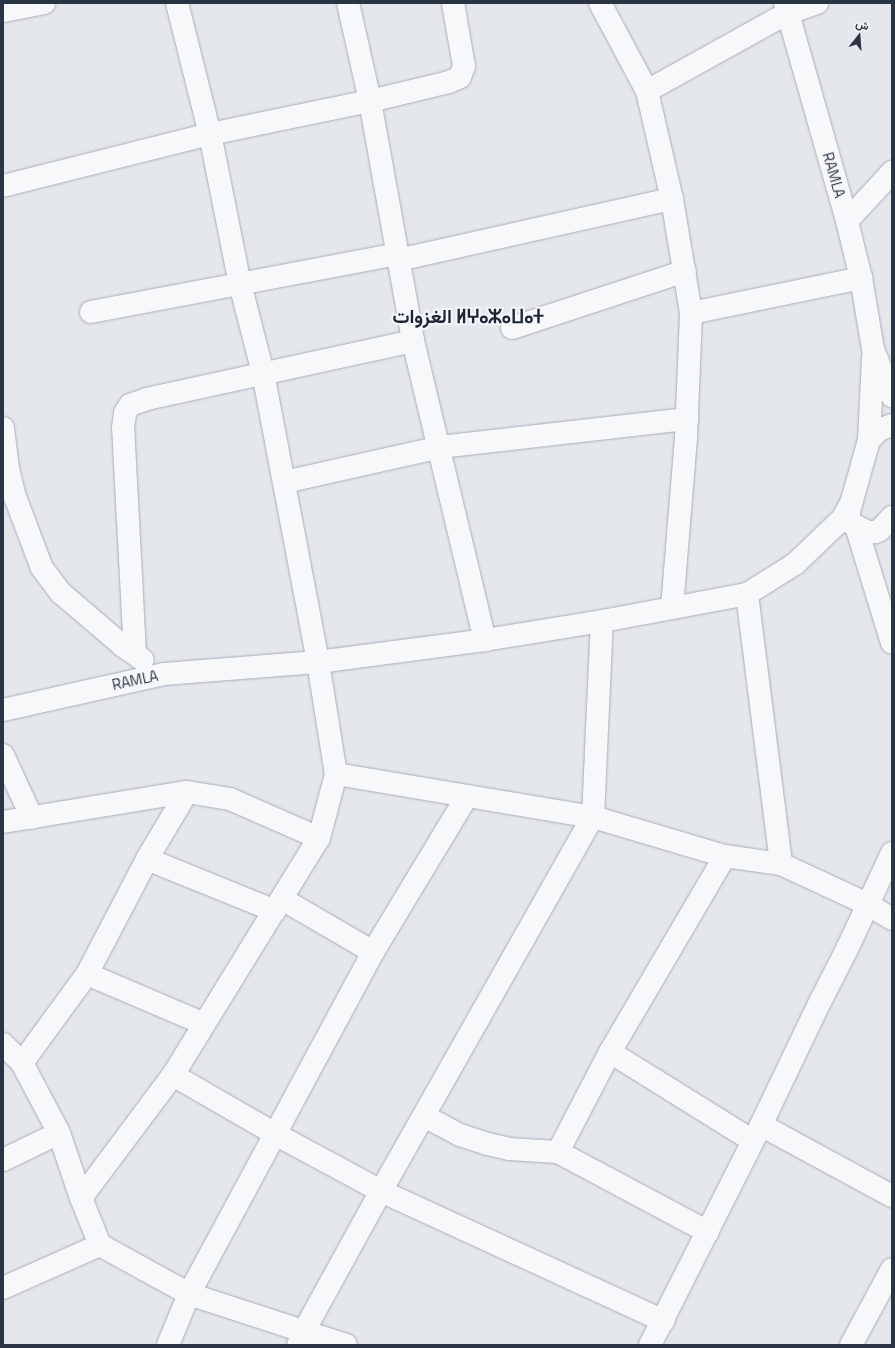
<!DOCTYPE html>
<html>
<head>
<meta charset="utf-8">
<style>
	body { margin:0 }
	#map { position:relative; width:895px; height:1348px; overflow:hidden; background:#e4e7ec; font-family:"Titillium Web",Vazirmatn,"Noto Sans Tifinagh",sans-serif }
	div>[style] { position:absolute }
	.roads { filter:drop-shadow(0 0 1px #a9aeb7) drop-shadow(0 0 1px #a9aeb7) }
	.minor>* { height:22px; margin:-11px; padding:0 11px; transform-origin:11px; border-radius:11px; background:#f7f8fa }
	span { translate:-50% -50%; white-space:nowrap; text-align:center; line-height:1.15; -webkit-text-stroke:4px #f4f6f9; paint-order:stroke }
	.street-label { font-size:15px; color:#2b3445 }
	.district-label { font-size:19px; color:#1d2536; font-weight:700 }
	.frame { position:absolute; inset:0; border:4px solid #2b3445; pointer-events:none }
	.north { position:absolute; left:839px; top:16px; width:40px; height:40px; -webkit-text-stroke:3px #f4f6f9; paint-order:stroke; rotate:17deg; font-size:11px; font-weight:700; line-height:16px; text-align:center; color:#2b3445 }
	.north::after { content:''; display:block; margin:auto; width:14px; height:18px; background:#2b3445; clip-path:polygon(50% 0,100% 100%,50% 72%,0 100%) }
</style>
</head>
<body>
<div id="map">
	<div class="roads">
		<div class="minor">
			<i style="left:177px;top:3px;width:135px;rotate:75.9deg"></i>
			<i style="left:210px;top:134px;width:153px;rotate:78.7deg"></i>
			<i style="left:240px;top:284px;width:92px;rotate:75.5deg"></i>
			<i style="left:263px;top:373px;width:294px;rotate:79.2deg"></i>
			<i style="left:318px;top:662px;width:113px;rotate:80.9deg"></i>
			<i style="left:348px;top:3px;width:100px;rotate:77.3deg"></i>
			<i style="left:370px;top:101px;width:244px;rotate:79.8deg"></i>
			<i style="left:413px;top:341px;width:308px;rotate:76.5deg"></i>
			<i style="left:600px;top:3px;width:100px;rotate:61.9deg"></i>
			<i style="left:647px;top:91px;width:161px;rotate:-29deg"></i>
			<i style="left:788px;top:13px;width:31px;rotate:-19deg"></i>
			<i style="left:785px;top:3px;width:227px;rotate:74.1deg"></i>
			<i style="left:847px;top:221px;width:59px;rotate:76.2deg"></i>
			<i style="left:861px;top:278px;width:72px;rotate:80.4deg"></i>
			<i style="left:873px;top:349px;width:51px;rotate:68deg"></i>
			<i style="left:3px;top:11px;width:42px;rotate:-11deg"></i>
			<i style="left:647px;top:91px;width:111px;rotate:77deg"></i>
			<i style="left:672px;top:199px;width:116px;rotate:80.5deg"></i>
			<i style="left:3px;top:186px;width:213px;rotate:-14.1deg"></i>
			<i style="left:210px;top:134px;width:163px;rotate:-11.7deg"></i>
			<i style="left:370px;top:101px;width:81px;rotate:-13.5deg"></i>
			<i style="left:449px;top:82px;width:12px;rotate:-24deg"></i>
			<i style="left:460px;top:77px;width:12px;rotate:-70deg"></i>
			<i style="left:464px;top:66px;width:64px;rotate:-99.9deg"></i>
			<i style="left:847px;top:221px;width:67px;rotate:-47.4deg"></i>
			<i style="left:398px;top:260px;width:281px;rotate:-12.6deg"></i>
			<i style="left:91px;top:312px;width:312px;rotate:-10.7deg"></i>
			<i style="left:512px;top:328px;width:182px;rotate:-18.2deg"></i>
			<i style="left:892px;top:425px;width:14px;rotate:159deg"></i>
			<i style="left:879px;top:430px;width:14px;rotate:135deg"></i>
			<i style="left:869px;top:440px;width:74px;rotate:105.7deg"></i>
			<i style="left:849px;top:511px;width:6px;rotate:90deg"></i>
			<i style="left:849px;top:517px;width:6px;rotate:72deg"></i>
			<i style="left:851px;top:523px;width:6px;rotate:31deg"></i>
			<i style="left:856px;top:526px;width:13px;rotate:27deg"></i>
			<i style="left:868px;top:532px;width:7px"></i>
			<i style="left:875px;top:532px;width:5px;rotate:-22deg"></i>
			<i style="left:880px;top:530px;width:18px;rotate:-47deg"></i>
			<i style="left:3px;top:428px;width:41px;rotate:83deg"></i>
			<i style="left:8px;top:469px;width:29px;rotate:76deg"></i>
			<i style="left:15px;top:497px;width:76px;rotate:69.2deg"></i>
			<i style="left:42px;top:568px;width:31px;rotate:53deg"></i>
			<i style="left:61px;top:593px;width:82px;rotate:40.5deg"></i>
			<i style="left:123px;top:646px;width:24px;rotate:35deg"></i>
			<i style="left:869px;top:440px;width:83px;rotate:-87.2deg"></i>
			<i style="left:284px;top:482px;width:160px;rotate:-12.6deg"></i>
			<i style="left:440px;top:447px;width:249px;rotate:-6.5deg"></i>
			<i style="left:856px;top:526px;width:122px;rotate:72.9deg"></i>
			<i style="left:747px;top:594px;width:272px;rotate:82.8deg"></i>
			<i style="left:781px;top:864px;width:95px;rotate:24.9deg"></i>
			<i style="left:867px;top:904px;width:29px;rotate:31deg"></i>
			<i style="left:672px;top:608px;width:171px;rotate:-85.3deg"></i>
			<i style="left:686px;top:438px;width:125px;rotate:-87.7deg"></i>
			<i style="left:691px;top:313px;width:174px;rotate:-11.6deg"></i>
			<i style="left:135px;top:654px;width:226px;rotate:-93deg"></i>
			<i style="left:123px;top:428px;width:15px;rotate:-82deg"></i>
			<i style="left:125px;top:413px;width:9px;rotate:-58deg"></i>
			<i style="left:130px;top:405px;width:18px;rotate:-19deg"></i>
			<i style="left:147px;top:399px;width:272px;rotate:-12.3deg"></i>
			<i style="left:3px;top:710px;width:165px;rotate:-12.6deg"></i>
			<i style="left:164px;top:674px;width:154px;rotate:-4.5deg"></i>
			<i style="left:318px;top:662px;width:168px;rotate:-7.5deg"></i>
			<i style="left:485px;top:640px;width:125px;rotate:-9.2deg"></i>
			<i style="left:608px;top:620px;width:141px;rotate:-10.6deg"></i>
			<i style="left:747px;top:594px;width:57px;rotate:-32deg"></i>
			<i style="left:795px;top:564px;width:66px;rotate:-43.8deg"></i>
			<i style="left:843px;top:518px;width:19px;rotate:-62deg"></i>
			<i style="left:3px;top:755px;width:69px;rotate:65.3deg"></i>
			<i style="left:3px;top:822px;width:186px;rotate:-9.3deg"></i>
			<i style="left:187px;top:792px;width:44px;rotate:9.2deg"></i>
			<i style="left:230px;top:799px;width:97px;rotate:23.7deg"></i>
			<i style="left:725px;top:856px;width:227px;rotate:120.4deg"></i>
			<i style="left:610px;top:1052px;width:168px;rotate:31.9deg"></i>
			<i style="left:147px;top:859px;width:138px;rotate:22.1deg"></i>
			<i style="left:282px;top:899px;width:105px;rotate:30.2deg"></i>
			<i style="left:87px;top:974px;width:127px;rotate:23.1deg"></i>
			<i style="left:3px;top:1044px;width:27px;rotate:45deg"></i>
			<i style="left:22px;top:1063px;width:79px;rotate:62.1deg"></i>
			<i style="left:59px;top:1133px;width:69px;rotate:71.3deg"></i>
			<i style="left:610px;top:1052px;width:113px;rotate:117.5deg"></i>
			<i style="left:558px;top:1152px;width:170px;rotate:28.1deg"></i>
			<i style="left:22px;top:1063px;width:110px;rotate:-53.9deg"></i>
			<i style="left:87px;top:974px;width:130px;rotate:-62.4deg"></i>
			<i style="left:147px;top:859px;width:78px;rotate:-59.2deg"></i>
			<i style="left:173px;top:1075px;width:118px;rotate:30deg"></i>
			<i style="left:275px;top:1134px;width:120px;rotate:28.3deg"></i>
			<i style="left:381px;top:1191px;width:311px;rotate:24.7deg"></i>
			<i style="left:424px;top:1116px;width:41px;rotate:27.8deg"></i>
			<i style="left:460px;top:1135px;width:29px;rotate:18deg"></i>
			<i style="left:488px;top:1144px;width:22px;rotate:13deg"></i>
			<i style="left:509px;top:1149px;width:49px;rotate:3.5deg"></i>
			<i style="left:761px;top:1125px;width:149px;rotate:28.5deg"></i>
			<i style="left:3px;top:1160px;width:62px;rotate:-25.7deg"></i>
			<i style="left:100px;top:1245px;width:102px;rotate:28.8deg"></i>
			<i style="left:189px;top:1294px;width:165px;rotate:18deg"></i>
			<i style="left:3px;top:1288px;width:106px;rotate:-23.9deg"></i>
			<i style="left:100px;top:1245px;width:51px;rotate:-112deg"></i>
			<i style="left:81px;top:1198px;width:154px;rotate:-53.2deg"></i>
			<i style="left:173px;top:1075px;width:278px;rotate:-58.4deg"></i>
			<i style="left:319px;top:838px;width:66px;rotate:-75.1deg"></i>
			<i style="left:336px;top:774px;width:261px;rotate:9.5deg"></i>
			<i style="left:593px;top:817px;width:138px;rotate:16.5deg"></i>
			<i style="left:725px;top:856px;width:57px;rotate:8.1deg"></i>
			<i style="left:168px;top:1345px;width:55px;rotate:-67.6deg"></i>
			<i style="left:189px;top:1294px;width:388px;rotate:-61.7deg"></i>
			<i style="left:373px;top:952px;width:182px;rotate:-58.9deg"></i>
			<i style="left:298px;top:1345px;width:15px;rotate:-67deg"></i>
			<i style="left:304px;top:1331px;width:160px;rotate:-61.2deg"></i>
			<i style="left:381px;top:1191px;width:430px;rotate:-60.5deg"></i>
			<i style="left:593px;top:817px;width:196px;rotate:-87.4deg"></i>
			<i style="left:650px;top:1345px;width:246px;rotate:-63.2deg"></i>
			<i style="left:761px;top:1125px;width:136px;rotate:-64.4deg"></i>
			<i style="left:820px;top:1002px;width:59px;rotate:-63deg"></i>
			<i style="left:847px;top:949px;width:106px;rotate:-64.9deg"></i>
			<i style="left:851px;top:1345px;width:86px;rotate:-61.7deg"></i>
		</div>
	</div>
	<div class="street-label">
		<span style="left:834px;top:175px;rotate:74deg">RAMLA</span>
		<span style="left:135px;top:680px;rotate:-12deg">RAMLA</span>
	</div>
	<div class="district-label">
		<span style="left:468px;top:316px">الغزوات ⵍⵖⴰⵣⴰⵡⴰⵜ</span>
	</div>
	<div class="frame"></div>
	<div class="north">ش</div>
</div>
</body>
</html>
